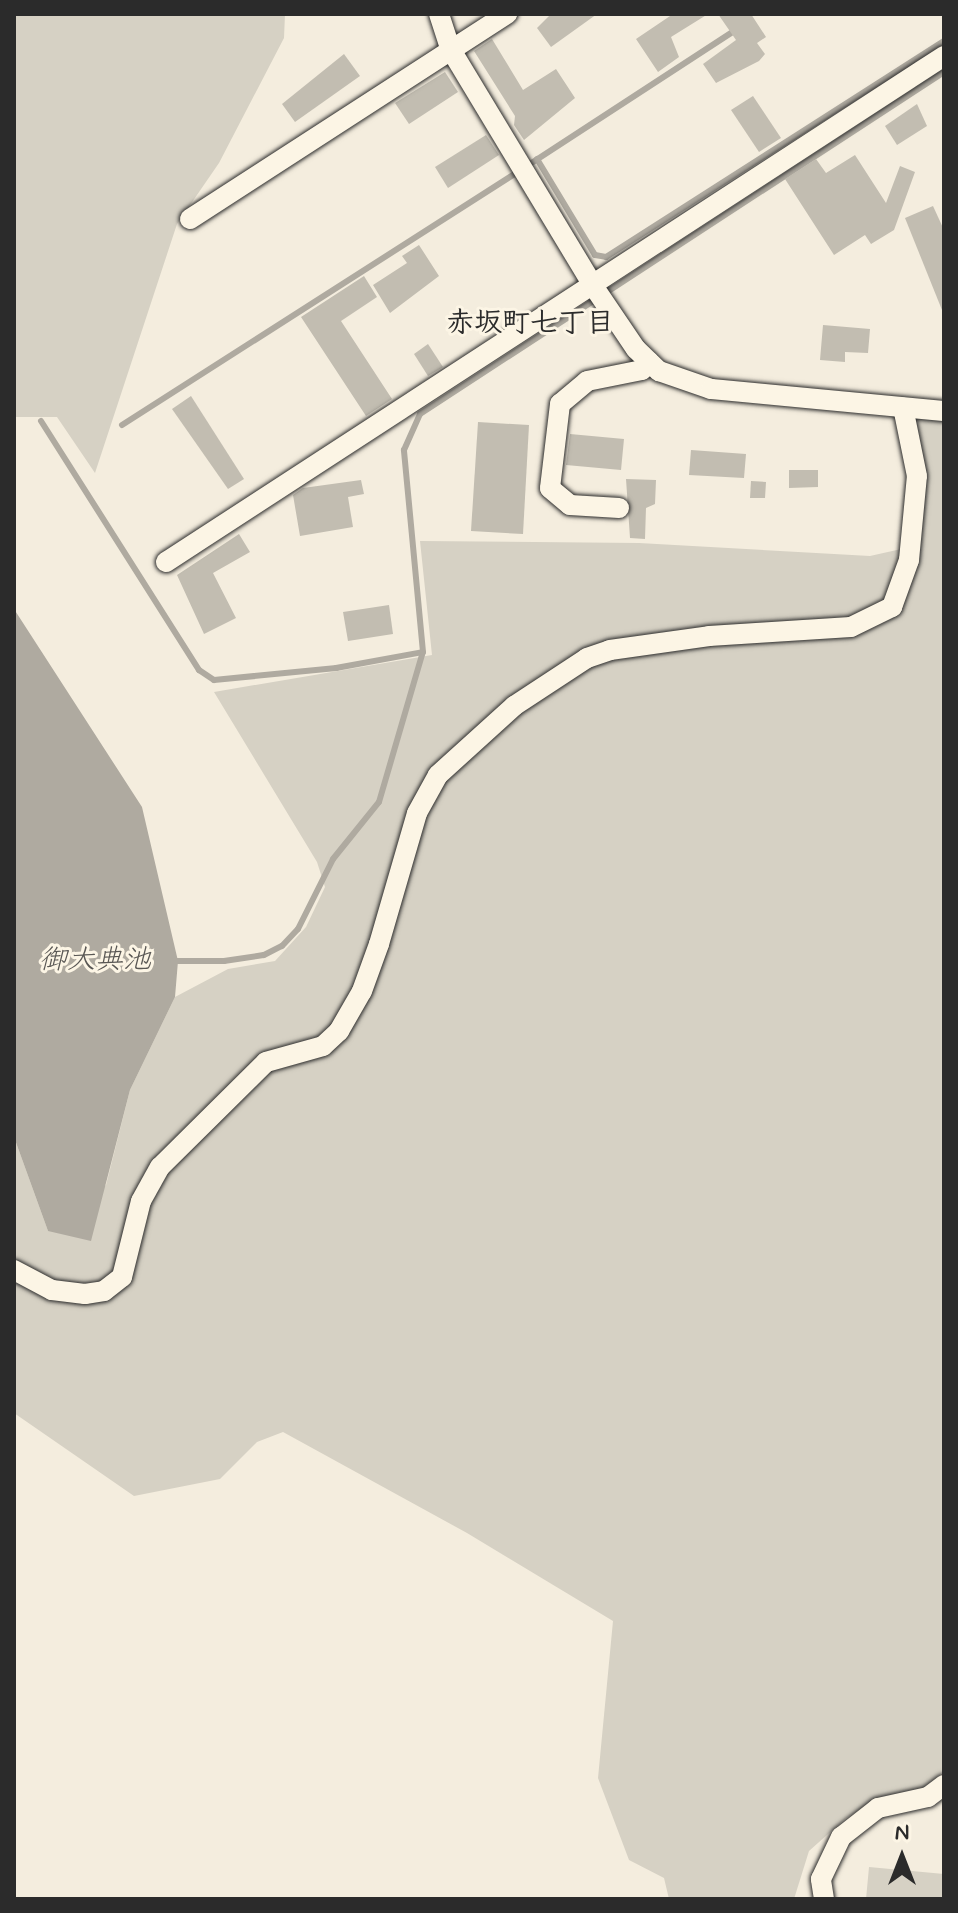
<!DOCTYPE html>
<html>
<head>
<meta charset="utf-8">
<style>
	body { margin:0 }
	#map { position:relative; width:958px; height:1913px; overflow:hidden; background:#f4edde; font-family:Mynerve,"Klee One",sans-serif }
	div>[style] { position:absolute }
	.green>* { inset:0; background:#d6d1c4 }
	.water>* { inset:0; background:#afaaa0 }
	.stream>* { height:6px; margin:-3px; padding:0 3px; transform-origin:3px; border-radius:3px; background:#afaaa0 }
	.building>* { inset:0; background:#c2bdb1 }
	.roads { filter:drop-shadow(0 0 2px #2b2b2b) drop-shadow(0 0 2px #2b2b2b) }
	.minor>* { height:20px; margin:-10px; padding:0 10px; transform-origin:10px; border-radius:10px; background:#fcf5e5 }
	span { translate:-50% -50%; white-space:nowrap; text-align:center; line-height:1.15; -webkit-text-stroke:6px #fcf5e5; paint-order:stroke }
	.neighbourhood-label { font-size:28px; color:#2b2b2b; font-weight:700 }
	.water-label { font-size:28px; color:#595754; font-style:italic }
	.frame { position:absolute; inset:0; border:16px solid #2b2b2b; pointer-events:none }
	.north { position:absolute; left:862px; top:1817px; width:80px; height:80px; -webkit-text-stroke:6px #fcf5e5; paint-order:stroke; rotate:0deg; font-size:22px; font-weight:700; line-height:32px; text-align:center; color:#2b2b2b }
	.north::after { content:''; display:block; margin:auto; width:28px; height:36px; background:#2b2b2b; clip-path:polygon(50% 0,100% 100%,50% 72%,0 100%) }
</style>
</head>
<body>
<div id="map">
	<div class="green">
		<i style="clip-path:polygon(14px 14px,285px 14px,284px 38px,219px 163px,177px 224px,95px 473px,57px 417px,14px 417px)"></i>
		<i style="clip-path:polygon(921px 413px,944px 417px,944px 1771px,927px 1786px,866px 1806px,846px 1818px,809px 1851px,794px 1899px,669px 1899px,664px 1878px,629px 1860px,598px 1778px,613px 1621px,467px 1533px,283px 1432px,257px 1442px,220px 1479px,134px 1496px,14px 1413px,14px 1137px,48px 1231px,106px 1185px,130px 1090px,175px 997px,228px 969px,275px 961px,306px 927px,325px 887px,317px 862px,214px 692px,432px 655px,420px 541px,639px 543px,870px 556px,919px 545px,924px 483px,917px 424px)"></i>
		<i style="clip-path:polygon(869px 1867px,944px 1874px,944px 1899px,866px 1899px)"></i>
	</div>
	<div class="water">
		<i style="clip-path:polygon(14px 609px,142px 807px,178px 961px,175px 997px,130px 1090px,91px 1241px,48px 1231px,14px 1137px)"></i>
	</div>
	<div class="stream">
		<i style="left:537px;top:159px;width:112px;rotate:58.9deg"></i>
		<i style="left:595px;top:255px;width:11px;rotate:10deg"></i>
		<i style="left:606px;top:257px;width:401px;rotate:-32.6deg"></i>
		<i style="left:530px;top:164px;width:247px;rotate:-33.1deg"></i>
		<i style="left:41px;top:421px;width:295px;rotate:57.6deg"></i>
		<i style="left:199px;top:670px;width:18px;rotate:34deg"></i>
		<i style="left:214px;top:680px;width:123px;rotate:-5.6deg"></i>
		<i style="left:336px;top:668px;width:88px;rotate:-10.4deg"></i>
		<i style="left:122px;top:425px;width:466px;rotate:-32.6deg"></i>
		<i style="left:173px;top:961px;width:51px"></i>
		<i style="left:224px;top:961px;width:40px;rotate:-8.5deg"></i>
		<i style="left:264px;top:955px;width:20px;rotate:-27deg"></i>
		<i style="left:282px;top:946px;width:23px;rotate:-47deg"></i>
		<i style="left:298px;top:929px;width:78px;rotate:-63.4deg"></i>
		<i style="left:333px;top:859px;width:73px;rotate:-51.1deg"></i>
		<i style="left:379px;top:802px;width:156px;rotate:-73.7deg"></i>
		<i style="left:423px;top:652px;width:203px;rotate:-95.4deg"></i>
		<i style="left:404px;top:450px;width:39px;rotate:-66deg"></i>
		<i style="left:420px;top:414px;width:626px;rotate:-33.13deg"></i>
	</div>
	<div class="building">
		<i style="clip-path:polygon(551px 14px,597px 14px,551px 47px,537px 28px)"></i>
		<i style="clip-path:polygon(673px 14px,708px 14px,671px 37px,679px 57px,658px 72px,636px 39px)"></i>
		<i style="clip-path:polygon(718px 14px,751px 14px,766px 37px,757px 43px,765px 54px,759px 61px,716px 83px,703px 64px,736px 40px)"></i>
		<i style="clip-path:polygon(492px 39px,523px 90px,556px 69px,575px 98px,524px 140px,514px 125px,515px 116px,474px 51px)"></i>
		<i style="clip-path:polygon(344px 54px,360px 76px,295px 122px,282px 104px)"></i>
		<i style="clip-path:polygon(445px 72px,458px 92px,409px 124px,395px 103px)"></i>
		<i style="clip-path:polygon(753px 96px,781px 138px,759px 152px,731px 110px)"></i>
		<i style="clip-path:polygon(917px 104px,927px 126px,897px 145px,885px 126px)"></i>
		<i style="clip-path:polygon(486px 135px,499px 155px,448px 188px,435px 167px)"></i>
		<i style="clip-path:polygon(855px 155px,886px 203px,900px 166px,915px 172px,894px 230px,871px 244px,865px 235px,834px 255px,785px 179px,816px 159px,826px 173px)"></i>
		<i style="clip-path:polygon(933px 206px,944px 230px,944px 315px,905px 218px)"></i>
		<i style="clip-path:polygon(419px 245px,439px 276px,390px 313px,373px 285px,407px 263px,402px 256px)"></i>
		<i style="clip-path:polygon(364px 276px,377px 297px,341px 321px,392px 399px,366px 416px,301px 317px)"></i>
		<i style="clip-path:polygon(823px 325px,870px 329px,868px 353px,845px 352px,845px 362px,820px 360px)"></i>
		<i style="clip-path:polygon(428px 344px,443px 367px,428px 376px,414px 354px)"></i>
		<i style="clip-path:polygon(191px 396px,244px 479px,228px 489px,172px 409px)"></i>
		<i style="clip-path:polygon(478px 422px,529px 425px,523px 534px,471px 531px)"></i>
		<i style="clip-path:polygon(570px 434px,624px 439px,621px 470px,566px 465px)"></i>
		<i style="clip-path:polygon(691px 450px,746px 454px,744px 478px,689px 475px)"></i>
		<i style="clip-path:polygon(789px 470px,818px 470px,818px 487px,789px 488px)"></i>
		<i style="clip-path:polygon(626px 479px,656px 480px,655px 504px,646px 508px,645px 539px,630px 538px)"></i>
		<i style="clip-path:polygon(361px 480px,364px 494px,348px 497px,353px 527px,300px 536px,293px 495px,303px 488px)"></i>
		<i style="clip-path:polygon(751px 481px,766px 482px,765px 498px,750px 498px)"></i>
		<i style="clip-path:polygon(239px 534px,250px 552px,213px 573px,236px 618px,204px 634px,177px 575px)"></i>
		<i style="clip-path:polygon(389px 605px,393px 634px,348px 641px,343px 612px)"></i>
	</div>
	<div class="roads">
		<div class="minor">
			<i style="left:439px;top:14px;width:38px;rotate:72deg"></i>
			<i style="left:451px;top:50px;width:280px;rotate:58.9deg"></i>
			<i style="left:596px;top:290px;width:71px;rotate:55.9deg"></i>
			<i style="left:636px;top:349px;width:32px;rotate:44deg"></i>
			<i style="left:659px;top:371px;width:55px;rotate:19.1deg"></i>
			<i style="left:711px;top:389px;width:234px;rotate:5.4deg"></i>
			<i style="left:190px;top:219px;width:378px;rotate:-32.9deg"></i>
			<i style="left:619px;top:508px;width:49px;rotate:-176.5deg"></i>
			<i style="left:570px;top:505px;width:26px;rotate:-140deg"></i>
			<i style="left:550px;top:488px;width:85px;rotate:-83.2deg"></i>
			<i style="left:560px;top:404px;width:35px;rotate:-40deg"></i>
			<i style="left:587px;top:381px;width:56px;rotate:-11.3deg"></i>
			<i style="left:642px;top:370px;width:11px;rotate:-49deg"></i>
			<i style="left:166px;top:562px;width:928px;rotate:-33.04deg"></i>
			<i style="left:14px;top:1270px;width:43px;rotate:27.8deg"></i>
			<i style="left:52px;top:1290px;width:33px;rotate:7deg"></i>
			<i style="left:85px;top:1294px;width:19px;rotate:-9deg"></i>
			<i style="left:104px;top:1291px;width:23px;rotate:-38deg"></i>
			<i style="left:122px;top:1277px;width:78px;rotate:-76deg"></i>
			<i style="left:141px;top:1201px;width:39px;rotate:-61deg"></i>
			<i style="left:160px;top:1167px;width:149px;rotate:-44.7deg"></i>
			<i style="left:266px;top:1062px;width:59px;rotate:-15.7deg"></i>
			<i style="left:323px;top:1046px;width:22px;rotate:-43deg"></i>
			<i style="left:339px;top:1031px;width:46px;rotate:-60.1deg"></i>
			<i style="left:362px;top:991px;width:50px;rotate:-70.1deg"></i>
			<i style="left:379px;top:944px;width:136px;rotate:-73.8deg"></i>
			<i style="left:417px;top:813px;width:43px;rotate:-61.1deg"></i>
			<i style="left:438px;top:775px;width:103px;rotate:-42.2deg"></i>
			<i style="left:514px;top:706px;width:87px;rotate:-33.3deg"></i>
			<i style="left:587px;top:658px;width:24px;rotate:-19deg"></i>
			<i style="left:610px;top:650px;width:100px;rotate:-8deg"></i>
			<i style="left:709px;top:636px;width:142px;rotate:-3.6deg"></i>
			<i style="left:851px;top:627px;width:46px;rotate:-26deg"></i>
			<i style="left:892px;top:607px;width:50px;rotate:-70.1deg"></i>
			<i style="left:909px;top:560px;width:84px;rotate:-84.6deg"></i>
			<i style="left:917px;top:476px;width:70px;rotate:-101.5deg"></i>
			<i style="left:824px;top:1899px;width:20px;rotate:-99deg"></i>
			<i style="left:821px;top:1879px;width:47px;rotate:-64.5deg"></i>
			<i style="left:841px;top:1837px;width:47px;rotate:-38.1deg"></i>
			<i style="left:878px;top:1808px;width:51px;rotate:-12.4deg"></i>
			<i style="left:928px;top:1797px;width:20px;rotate:-37deg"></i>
		</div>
	</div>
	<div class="neighbourhood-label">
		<span style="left:530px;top:324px">赤坂町七丁目</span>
	</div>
	<div class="water-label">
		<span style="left:95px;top:961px">御大典池</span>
	</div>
	<div class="frame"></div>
	<div class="north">N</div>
</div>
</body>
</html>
